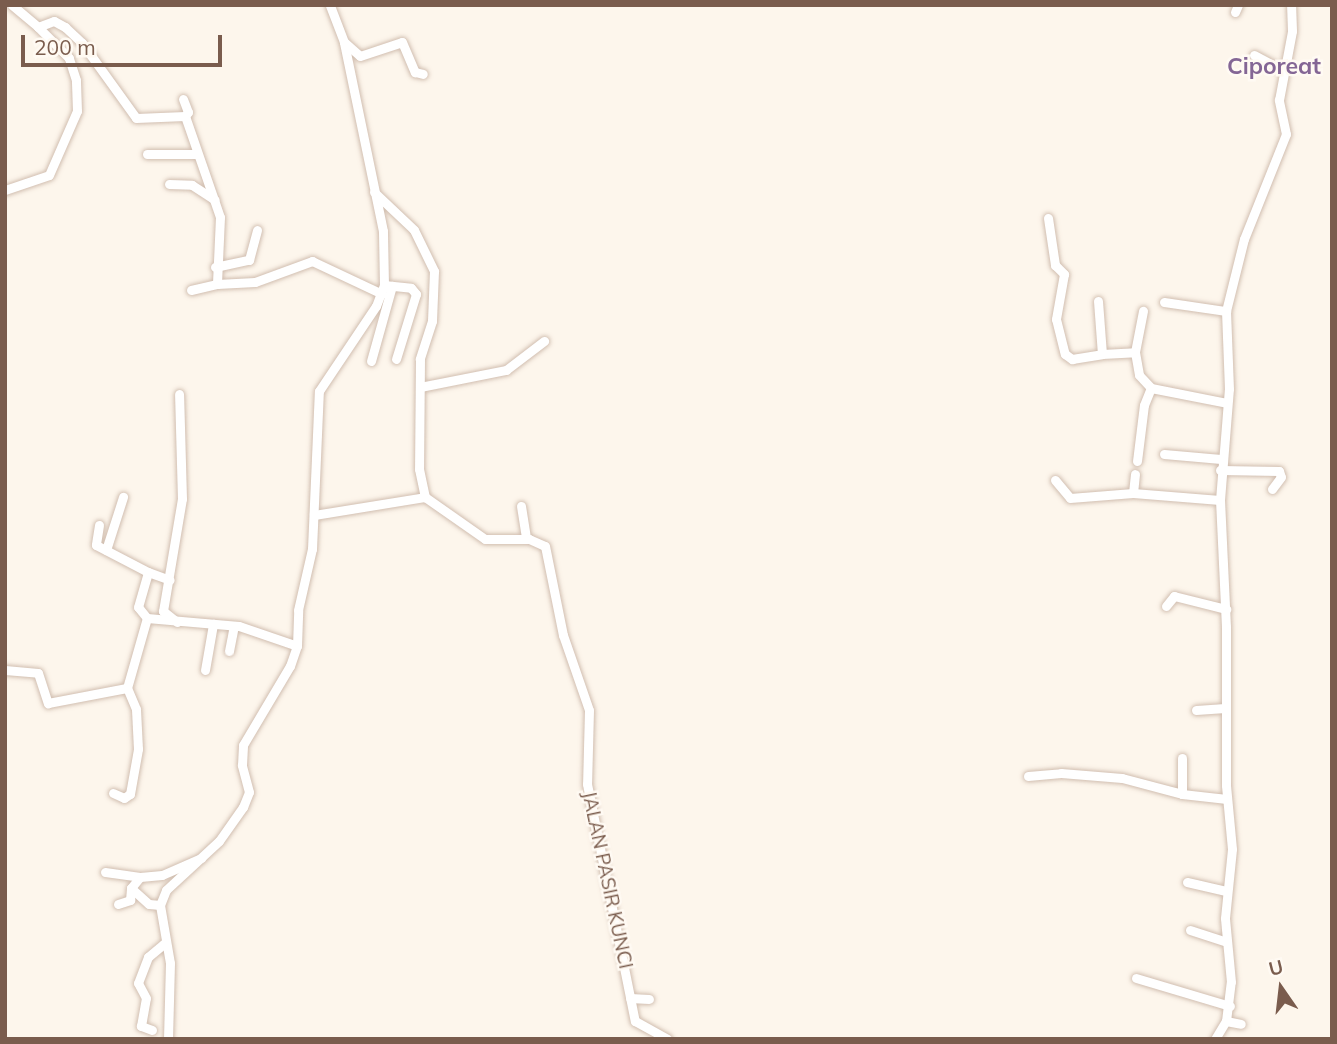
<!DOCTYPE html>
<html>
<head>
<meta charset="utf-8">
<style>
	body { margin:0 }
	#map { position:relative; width:1337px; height:1044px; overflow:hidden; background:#fdf6ec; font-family:Mulish,sans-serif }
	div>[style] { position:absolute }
	.roads { filter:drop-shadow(0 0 2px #d1beb0) drop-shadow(0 0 2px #d1beb0) }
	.minor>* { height:9px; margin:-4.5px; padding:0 4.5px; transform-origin:4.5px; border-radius:4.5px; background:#fff }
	span { translate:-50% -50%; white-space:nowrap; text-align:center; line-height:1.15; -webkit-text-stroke:5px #fffaf3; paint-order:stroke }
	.street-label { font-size:19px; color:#7a5c4d }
	.quarter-label { font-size:23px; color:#846695; font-weight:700 }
	.frame { position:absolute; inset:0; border:7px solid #7a5c4d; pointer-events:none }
	.north { position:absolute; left:1246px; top:953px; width:70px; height:70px; -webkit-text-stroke:5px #fffaf3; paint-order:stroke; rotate:346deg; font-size:19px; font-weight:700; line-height:28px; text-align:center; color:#7a5c4d }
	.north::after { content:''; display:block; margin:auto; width:24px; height:32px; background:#7a5c4d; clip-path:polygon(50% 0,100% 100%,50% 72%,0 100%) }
	.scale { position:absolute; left:21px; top:35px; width:201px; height:32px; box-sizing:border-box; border:4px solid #7a5c4d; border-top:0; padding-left:9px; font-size:21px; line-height:24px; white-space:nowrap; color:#7a5c4d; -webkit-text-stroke:5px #fffaf3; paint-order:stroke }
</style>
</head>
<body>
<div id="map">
	<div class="roads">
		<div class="minor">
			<i style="left:12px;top:5px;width:34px;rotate:40deg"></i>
			<i style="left:38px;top:27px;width:17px;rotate:-21deg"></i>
			<i style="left:54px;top:21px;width:13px;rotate:29deg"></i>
			<i style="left:65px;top:27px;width:23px;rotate:43deg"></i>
			<i style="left:82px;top:43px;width:92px;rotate:54.2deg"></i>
			<i style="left:136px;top:118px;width:49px;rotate:-2.3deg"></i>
			<i style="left:185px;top:116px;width:107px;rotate:70.9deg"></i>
			<i style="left:220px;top:217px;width:67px;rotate:92.6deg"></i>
			<i style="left:217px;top:284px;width:38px;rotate:-3deg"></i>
			<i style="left:255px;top:282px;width:61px;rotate:-20.2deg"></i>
			<i style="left:312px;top:261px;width:77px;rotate:25.2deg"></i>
			<i style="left:1235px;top:12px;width:8px;rotate:-67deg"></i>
			<i style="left:344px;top:42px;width:21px;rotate:41deg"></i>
			<i style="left:360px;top:56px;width:44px;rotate:-18.4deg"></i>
			<i style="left:402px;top:42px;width:33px;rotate:67deg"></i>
			<i style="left:415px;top:72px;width:8px;rotate:14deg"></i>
			<i style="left:1254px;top:55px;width:34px;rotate:28deg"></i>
			<i style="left:183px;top:99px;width:14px;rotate:69deg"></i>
			<i style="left:188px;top:112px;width:5px;rotate:127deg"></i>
			<i style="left:147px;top:154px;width:49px"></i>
			<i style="left:169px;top:184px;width:23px;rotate:2deg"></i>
			<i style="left:192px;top:185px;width:27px;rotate:33deg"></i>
			<i style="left:5px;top:190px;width:46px;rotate:-18.8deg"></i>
			<i style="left:49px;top:175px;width:70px;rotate:-66.4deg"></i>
			<i style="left:77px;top:111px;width:31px;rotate:-92deg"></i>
			<i style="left:76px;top:80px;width:23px;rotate:-108deg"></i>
			<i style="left:69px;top:58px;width:44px;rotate:-135deg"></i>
			<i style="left:374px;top:192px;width:55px;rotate:43.5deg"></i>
			<i style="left:414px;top:230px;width:46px;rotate:64deg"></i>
			<i style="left:434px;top:271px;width:50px;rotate:92.3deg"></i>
			<i style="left:432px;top:321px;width:40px;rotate:108deg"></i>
			<i style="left:420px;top:359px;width:110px;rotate:90.5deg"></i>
			<i style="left:419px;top:469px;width:29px;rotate:78deg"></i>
			<i style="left:425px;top:497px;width:73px;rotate:35deg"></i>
			<i style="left:485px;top:539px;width:44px"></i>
			<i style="left:529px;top:539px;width:17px;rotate:24deg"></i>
			<i style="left:545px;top:546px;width:91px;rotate:78.6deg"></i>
			<i style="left:563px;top:635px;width:79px;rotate:70.9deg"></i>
			<i style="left:589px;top:710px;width:74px;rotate:91.5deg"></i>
			<i style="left:587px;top:784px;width:242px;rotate:78.6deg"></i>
			<i style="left:635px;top:1021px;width:37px;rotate:29deg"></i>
			<i style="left:1048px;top:218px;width:48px;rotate:81.5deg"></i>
			<i style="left:1055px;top:265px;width:13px;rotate:45deg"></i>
			<i style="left:1064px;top:274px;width:46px;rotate:100.1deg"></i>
			<i style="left:1056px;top:319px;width:36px;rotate:76deg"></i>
			<i style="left:1065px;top:354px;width:9px;rotate:36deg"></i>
			<i style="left:1072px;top:359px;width:30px;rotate:-9deg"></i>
			<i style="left:215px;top:267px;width:35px;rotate:-12deg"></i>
			<i style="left:249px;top:260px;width:31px;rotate:-75deg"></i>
			<i style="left:384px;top:285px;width:27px;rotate:6deg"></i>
			<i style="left:411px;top:288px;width:8px;rotate:50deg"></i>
			<i style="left:416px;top:294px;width:68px;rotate:107.1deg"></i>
			<i style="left:191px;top:290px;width:27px;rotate:-13deg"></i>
			<i style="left:1098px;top:301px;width:53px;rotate:85.7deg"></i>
			<i style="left:1102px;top:354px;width:33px;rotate:-3deg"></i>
			<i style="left:1135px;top:352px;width:23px;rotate:80deg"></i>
			<i style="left:1139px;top:375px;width:18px;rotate:47deg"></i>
			<i style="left:1164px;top:302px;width:63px;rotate:8.3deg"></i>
			<i style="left:1135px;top:352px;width:42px;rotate:-79deg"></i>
			<i style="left:371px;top:361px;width:78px;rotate:-74.4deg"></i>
			<i style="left:420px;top:387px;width:88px;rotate:-11.2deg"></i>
			<i style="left:506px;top:370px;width:48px;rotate:-37.3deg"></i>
			<i style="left:1164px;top:454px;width:57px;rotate:5deg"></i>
			<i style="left:1137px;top:461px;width:56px;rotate:-82.9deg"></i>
			<i style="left:1144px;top:405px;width:18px;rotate:-68deg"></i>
			<i style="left:1151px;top:388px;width:77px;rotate:11.2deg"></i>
			<i style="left:1220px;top:470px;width:59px;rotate:1deg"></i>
			<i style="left:1279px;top:471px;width:6px;rotate:72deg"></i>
			<i style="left:1281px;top:477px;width:15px;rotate:127deg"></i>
			<i style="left:1055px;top:480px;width:23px;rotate:50deg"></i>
			<i style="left:1070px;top:498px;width:63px;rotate:-4.5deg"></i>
			<i style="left:1133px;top:493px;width:87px;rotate:4.6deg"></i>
			<i style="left:1133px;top:493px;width:19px;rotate:-84deg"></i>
			<i style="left:521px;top:506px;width:32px;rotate:81deg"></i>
			<i style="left:314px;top:515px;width:112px;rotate:-9.2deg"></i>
			<i style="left:99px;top:525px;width:20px;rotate:99deg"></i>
			<i style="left:96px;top:545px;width:59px;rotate:27.4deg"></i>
			<i style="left:106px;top:550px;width:56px;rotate:-72.2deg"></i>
			<i style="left:1166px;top:606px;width:13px;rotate:-51deg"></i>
			<i style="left:1174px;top:596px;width:54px;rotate:14deg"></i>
			<i style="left:147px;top:618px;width:14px;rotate:-129deg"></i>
			<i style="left:138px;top:607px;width:36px;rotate:-74deg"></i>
			<i style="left:148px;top:572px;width:23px;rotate:20deg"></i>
			<i style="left:177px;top:622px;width:18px;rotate:-142deg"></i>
			<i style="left:163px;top:611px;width:114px;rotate:-80.4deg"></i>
			<i style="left:182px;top:499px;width:105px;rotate:-91.6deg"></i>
			<i style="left:229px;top:651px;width:25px;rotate:-79deg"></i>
			<i style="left:5px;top:670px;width:33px;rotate:5deg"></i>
			<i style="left:38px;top:673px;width:32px;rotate:72deg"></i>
			<i style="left:48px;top:703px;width:80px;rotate:-10.8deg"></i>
			<i style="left:127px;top:688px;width:73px;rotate:-74.1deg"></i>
			<i style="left:147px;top:618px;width:92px;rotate:5deg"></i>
			<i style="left:239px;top:626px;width:61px;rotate:19deg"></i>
			<i style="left:205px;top:670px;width:47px;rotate:-80.1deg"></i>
			<i style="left:1196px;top:710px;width:29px;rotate:-4deg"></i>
			<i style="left:1028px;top:776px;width:33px;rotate:-5deg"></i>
			<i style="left:1061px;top:773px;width:61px;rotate:4.7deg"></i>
			<i style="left:1122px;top:778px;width:62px;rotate:14.9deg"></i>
			<i style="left:1182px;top:794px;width:45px;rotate:6.3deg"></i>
			<i style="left:113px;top:793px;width:12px;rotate:24deg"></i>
			<i style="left:124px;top:798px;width:7px;rotate:-34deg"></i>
			<i style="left:130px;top:794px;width:46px;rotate:-79.9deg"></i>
			<i style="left:138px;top:749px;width:40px;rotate:-92.9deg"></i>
			<i style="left:136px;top:709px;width:23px;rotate:-113deg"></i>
			<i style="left:1182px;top:794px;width:36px;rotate:-90deg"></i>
			<i style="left:105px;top:872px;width:35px;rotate:8deg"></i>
			<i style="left:1187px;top:882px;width:40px;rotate:13deg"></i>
			<i style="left:131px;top:888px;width:24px;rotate:42deg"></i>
			<i style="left:149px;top:904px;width:11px;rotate:5deg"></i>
			<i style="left:118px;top:904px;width:13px;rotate:-18deg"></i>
			<i style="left:130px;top:900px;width:12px;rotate:-85deg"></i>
			<i style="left:131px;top:888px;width:14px;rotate:-51deg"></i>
			<i style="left:140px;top:877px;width:22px;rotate:-5deg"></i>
			<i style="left:162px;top:875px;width:43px;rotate:-23.6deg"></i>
			<i style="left:1190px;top:930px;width:38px;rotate:18deg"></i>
			<i style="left:1136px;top:978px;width:98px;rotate:16.6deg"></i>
			<i style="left:630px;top:998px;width:19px;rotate:3deg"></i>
			<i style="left:1226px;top:1021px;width:15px;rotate:11deg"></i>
			<i style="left:152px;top:1030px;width:12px;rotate:-160deg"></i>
			<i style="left:141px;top:1026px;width:28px;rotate:-80deg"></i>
			<i style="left:146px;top:998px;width:17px;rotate:-118deg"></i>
			<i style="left:138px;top:983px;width:28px;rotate:-69deg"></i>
			<i style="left:148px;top:957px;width:23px;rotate:-40deg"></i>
			<i style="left:168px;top:1039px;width:76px;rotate:-88.5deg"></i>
			<i style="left:170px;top:963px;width:59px;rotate:-99.8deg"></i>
			<i style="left:160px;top:905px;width:16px;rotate:-68deg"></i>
			<i style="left:166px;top:890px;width:72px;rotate:-42.8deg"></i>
			<i style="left:219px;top:841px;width:42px;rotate:-54.8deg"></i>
			<i style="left:243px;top:807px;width:16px;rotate:-68deg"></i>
			<i style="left:249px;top:792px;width:28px;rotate:-105deg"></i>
			<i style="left:242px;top:765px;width:20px;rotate:-87deg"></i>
			<i style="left:243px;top:745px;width:92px;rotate:-59.3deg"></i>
			<i style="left:290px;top:666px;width:21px;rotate:-71deg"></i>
			<i style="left:297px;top:646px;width:36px;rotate:-88deg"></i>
			<i style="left:298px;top:610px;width:63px;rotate:-77.1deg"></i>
			<i style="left:312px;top:549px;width:158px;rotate:-87.5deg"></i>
			<i style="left:319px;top:391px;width:102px;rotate:-56.2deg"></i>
			<i style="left:376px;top:306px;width:22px;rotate:-69deg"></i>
			<i style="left:384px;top:285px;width:54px;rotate:-91.1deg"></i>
			<i style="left:383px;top:231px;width:193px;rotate:-101.7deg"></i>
			<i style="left:344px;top:42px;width:40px;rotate:-111deg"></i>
			<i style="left:1215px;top:1039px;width:21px;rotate:-59deg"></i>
			<i style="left:1226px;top:1021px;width:39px;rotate:-83deg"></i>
			<i style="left:1231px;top:982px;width:64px;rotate:-95.4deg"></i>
			<i style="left:1225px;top:918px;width:69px;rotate:-84.2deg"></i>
			<i style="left:1232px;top:849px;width:64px;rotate:-95.4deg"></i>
			<i style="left:1226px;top:785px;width:158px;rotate:-90deg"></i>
			<i style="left:1226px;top:627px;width:127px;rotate:-92.7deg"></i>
			<i style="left:1220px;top:500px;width:111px;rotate:-85.4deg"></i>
			<i style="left:1229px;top:389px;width:78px;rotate:-92.2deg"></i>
			<i style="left:1226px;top:311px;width:74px;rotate:-76deg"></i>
			<i style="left:1244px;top:239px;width:113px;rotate:-68.2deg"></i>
			<i style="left:1286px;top:134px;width:35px;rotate:-102deg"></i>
			<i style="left:1279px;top:100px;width:70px;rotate:-79.3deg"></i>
			<i style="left:1292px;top:31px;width:26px;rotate:-92deg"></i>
		</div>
	</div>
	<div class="street-label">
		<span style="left:607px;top:880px;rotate:78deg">JALAN PASIR KUNCI</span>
	</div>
	<div class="quarter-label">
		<span style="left:1274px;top:66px">Ciporeat</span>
	</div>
	<div class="frame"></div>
	<div class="north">U</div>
	<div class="scale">200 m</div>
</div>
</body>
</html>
